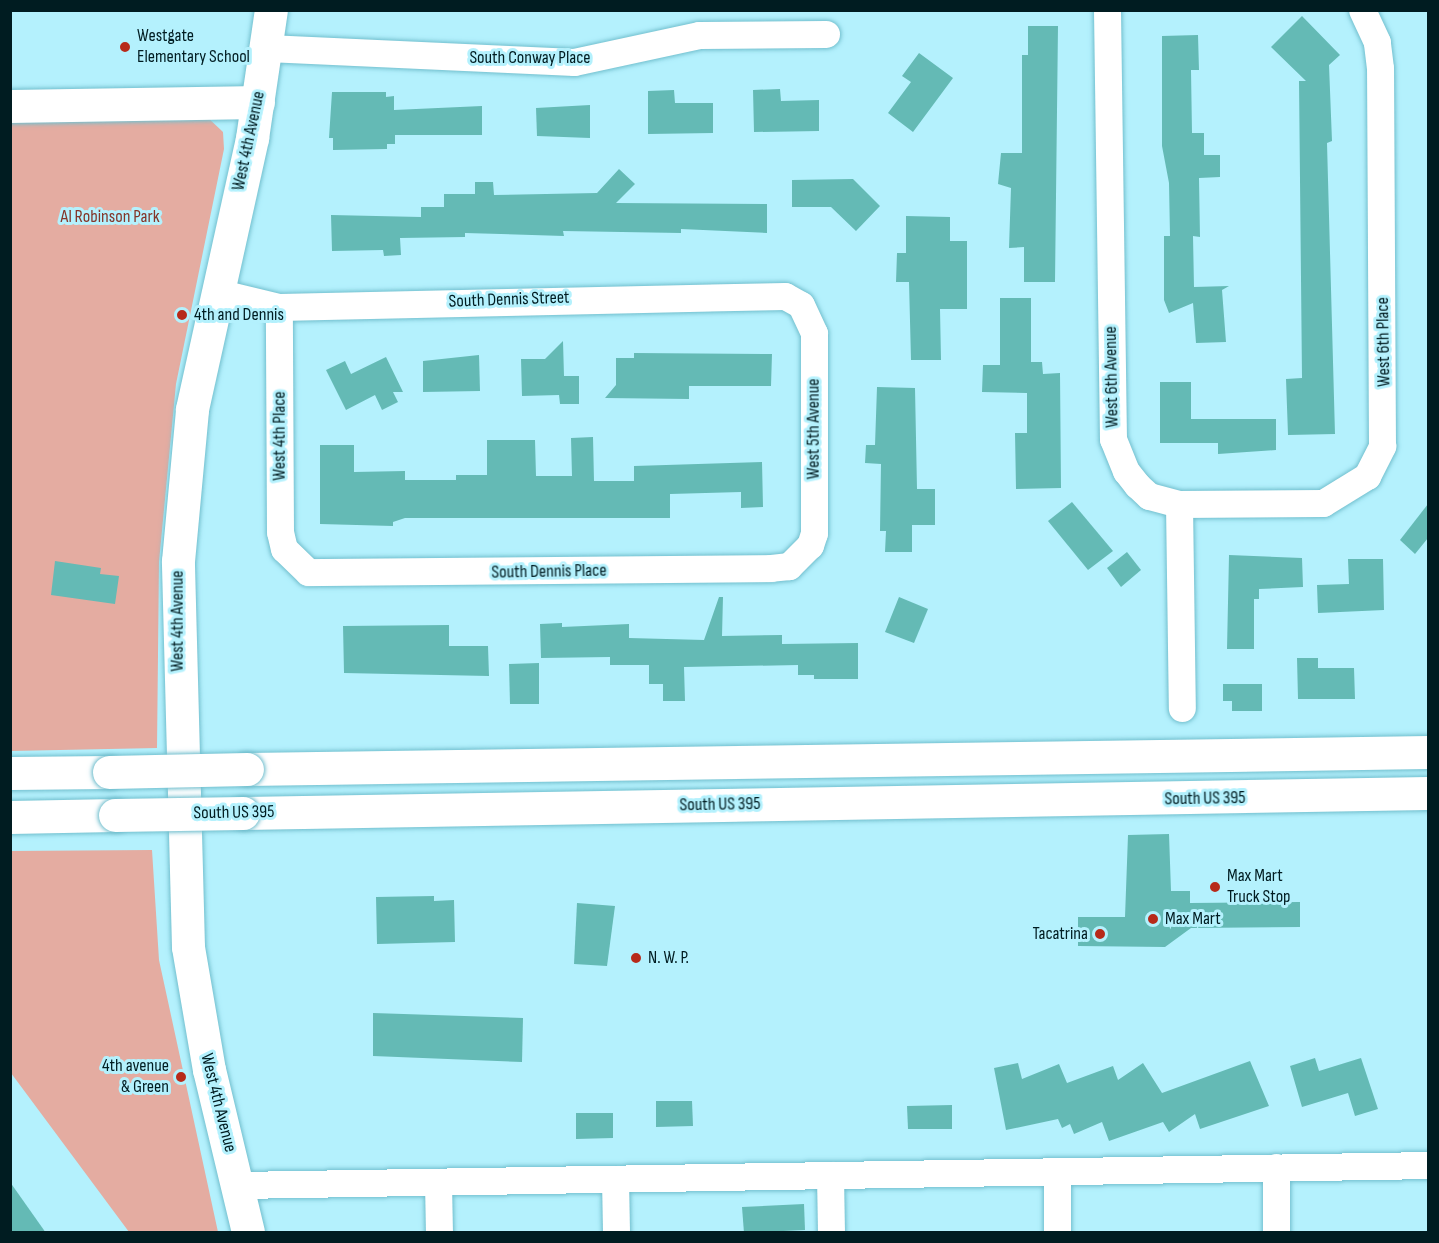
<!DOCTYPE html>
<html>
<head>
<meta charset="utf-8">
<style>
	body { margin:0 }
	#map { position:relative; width:1439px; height:1243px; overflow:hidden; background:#b4f1fd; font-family:"Sofia Sans Condensed",sans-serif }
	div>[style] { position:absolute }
	.green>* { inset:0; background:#e4aca1 }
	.building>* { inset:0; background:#64bab5 }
	.roads { filter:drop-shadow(0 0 2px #72bfce) drop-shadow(0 0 2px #72bfce) }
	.street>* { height:27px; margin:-13.5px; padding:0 13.5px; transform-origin:13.5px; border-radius:13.5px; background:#fff }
	.secondary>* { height:33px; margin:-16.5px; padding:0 16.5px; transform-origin:16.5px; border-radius:16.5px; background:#fff }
	.highway>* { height:33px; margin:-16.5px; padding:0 16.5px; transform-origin:16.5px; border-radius:16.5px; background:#fff }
	.bridges { filter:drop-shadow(0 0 2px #72bfce) drop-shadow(0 0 2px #72bfce) }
	.highway-bridge>* { height:33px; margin:-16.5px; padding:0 16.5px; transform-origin:16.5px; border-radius:16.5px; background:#fff }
	.dots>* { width:16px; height:16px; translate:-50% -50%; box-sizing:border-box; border:3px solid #b4f1fd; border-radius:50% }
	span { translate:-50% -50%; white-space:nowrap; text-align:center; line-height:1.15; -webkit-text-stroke:6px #b4f1fd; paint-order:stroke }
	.poi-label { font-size:18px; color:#001c21 }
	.left { translate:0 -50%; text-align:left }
	.right { translate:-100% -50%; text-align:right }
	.street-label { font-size:18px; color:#001c21 }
	.park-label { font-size:18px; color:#843428 }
	.frame { position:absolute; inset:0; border:12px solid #001c21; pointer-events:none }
</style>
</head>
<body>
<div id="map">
	<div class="green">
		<i style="clip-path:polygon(205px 115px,223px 132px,224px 149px,176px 384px,159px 562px,157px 748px,11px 751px,11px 119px)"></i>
		<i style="clip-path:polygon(152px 850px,159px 960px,218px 1232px,129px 1232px,11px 1073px,11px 851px)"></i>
	</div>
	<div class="building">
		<i style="clip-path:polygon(1302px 16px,1340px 55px,1329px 65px,1332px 141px,1327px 143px,1335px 434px,1288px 435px,1286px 379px,1302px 378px,1299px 81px,1306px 81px,1271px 47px)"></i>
		<i style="clip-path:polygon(1028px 26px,1058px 26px,1055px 282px,1024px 282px,1024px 247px,1009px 248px,1011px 188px,998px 184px,1001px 153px,1022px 153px,1022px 55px,1028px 55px)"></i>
		<i style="clip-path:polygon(1198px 35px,1199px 70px,1191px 70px,1192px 133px,1204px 133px,1204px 155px,1220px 155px,1220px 177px,1199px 178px,1200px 237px,1193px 236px,1194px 287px,1229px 286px,1222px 290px,1226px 342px,1196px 343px,1193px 303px,1169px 313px,1164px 300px,1164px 236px,1170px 236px,1169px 183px,1162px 146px,1162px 36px)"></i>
		<i style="clip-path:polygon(919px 53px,953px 78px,913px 132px,888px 113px,911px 82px,902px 76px)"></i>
		<i style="clip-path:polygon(780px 89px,781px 101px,819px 100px,819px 131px,754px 132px,753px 90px)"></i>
		<i style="clip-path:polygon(674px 90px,675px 103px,713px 103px,713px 133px,648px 134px,648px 91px)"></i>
		<i style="clip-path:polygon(332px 92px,386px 92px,386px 97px,394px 96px,394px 110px,482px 106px,482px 135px,395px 135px,395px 144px,387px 144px,387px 149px,333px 150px,333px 138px,329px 138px)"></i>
		<i style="clip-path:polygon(590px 105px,590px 138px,537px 136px,536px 108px)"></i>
		<i style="clip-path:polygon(619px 169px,635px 184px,616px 203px,767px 204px,767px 233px,681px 229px,681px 233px,563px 231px,564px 236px,465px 233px,465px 237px,400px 238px,401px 255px,384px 256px,383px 250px,332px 251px,331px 215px,421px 217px,421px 207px,444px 207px,444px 194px,475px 194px,475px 182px,493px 182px,494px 195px,597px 193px)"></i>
		<i style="clip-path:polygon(853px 179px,880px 206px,856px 231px,831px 207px,792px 207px,792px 180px)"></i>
		<i style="clip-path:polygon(906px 216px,950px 217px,950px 241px,967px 241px,967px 309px,940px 309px,941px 360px,911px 360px,909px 282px,896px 282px,897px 253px,906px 253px)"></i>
		<i style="clip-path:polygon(1000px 298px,1031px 298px,1031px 362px,1042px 362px,1043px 374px,1060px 373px,1061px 488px,1016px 489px,1015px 433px,1027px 433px,1027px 393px,982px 392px,983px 365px,1000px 365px)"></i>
		<i style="clip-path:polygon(563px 341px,564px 376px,579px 376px,579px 404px,560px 404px,559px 395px,522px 396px,521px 359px,545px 359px)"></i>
		<i style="clip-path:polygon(634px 353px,772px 354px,771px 386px,689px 386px,689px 399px,605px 398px,616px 385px,616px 358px,634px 358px)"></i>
		<i style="clip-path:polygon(479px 355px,480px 391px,423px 392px,423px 361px)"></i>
		<i style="clip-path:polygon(386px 357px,403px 392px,393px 392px,398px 402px,382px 410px,375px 395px,346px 410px,326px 370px,345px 361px,351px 374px)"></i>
		<i style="clip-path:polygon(1160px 382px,1191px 382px,1191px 419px,1276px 419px,1276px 450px,1218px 454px,1218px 443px,1160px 443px)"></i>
		<i style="clip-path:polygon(877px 387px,915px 388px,917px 489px,935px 489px,935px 525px,912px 525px,912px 552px,885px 552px,886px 531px,880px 531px,881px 464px,865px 463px,866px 445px,875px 445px)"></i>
		<i style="clip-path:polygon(593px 437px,594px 481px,634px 481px,634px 466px,762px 462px,763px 507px,741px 508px,741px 492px,670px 494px,670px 518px,405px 518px,393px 522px,393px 526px,320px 524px,320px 445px,354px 445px,354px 472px,405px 471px,405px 480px,456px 480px,456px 475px,487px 475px,487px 440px,535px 440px,536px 476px,572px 476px,571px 438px)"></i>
		<i style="clip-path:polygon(1072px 502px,1113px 551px,1088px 570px,1048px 521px)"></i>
		<i style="clip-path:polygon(1428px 504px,1428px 538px,1415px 554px,1400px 540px)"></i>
		<i style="clip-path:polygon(1127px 552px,1141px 570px,1121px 587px,1107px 568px)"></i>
		<i style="clip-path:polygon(1229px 555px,1302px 558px,1303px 587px,1259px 589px,1259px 599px,1254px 599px,1254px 649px,1227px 649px)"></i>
		<i style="clip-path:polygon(1348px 559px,1383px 559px,1384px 610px,1318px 613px,1317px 585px,1349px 584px)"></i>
		<i style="clip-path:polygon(55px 561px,101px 568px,100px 574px,119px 576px,115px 604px,51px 595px)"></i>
		<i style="clip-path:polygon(719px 597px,723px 597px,722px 636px,782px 635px,782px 644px,858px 643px,858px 679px,814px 679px,814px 675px,798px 675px,798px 665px,684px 667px,685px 701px,663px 701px,663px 684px,649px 684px,649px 665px,610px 665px,610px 657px,541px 658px,540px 624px,562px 623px,562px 627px,629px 624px,629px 638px,704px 640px)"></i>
		<i style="clip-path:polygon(899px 597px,928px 609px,914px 643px,885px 632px)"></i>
		<i style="clip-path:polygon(449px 625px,449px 646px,488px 646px,489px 676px,344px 673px,343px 626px)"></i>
		<i style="clip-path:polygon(1297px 658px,1318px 658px,1318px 668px,1354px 668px,1355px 699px,1298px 699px)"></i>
		<i style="clip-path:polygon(539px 663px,539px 704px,510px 704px,509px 664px)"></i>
		<i style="clip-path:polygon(1223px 684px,1262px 684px,1262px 711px,1232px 711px,1232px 701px,1223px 701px)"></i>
		<i style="clip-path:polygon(1169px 834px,1171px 891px,1190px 891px,1190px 903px,1300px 902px,1300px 927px,1191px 928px,1165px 947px,1078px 946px,1078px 917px,1125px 917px,1128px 835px)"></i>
		<i style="clip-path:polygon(434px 896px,434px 901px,454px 900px,455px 942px,377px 944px,376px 897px)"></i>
		<i style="clip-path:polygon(577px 903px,615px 906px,607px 966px,574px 964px)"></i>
		<i style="clip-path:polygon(373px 1013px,523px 1018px,522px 1062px,373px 1056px)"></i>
		<i style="clip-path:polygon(1315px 1058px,1319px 1071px,1361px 1058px,1378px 1109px,1355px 1116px,1348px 1093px,1302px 1107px,1290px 1066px)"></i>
		<i style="clip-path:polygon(1250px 1061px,1269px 1106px,1200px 1129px,1195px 1114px,1169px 1132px,1163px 1122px,1109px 1141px,1102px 1122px,1074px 1134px,1070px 1124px,1062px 1128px,1058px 1119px,1006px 1130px,994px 1068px,1018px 1063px,1022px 1079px,1059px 1064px,1067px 1083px,1113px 1066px,1118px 1080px,1143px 1063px,1162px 1093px)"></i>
		<i style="clip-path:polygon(656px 1101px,692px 1101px,693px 1126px,656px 1127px)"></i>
		<i style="clip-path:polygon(952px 1105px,952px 1129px,908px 1129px,907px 1106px)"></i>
		<i style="clip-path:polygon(576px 1113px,613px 1113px,613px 1138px,576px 1139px)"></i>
		<i style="clip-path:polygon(10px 1182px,46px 1233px,10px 1233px)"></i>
		<i style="clip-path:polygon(804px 1204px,805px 1230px,744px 1233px,742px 1207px)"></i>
	</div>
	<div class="roads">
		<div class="street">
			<i style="left:1107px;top:10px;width:429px;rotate:89.2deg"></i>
			<i style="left:1113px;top:439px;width:35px;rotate:68deg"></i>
			<i style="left:1126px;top:471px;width:18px;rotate:52deg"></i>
			<i style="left:1137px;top:485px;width:16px;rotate:43deg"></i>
			<i style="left:1149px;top:496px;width:31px;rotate:15deg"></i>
			<i style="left:1179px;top:504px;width:204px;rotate:89.2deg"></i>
			<i style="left:267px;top:48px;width:307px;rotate:2.6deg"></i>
			<i style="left:574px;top:62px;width:128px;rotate:-12.2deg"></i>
			<i style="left:699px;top:35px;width:127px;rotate:-0.5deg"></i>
			<i style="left:216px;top:292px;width:65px;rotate:13.4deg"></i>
			<i style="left:279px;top:307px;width:506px;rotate:-1.25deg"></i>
			<i style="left:785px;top:296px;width:18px;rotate:29deg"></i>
			<i style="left:801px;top:305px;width:31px;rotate:65deg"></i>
			<i style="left:814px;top:333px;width:200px;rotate:90deg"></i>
			<i style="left:814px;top:533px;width:13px;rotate:108deg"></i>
			<i style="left:810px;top:545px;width:30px;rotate:135deg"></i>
			<i style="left:789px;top:566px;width:18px;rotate:174deg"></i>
			<i style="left:771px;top:568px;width:463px;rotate:179.5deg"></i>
			<i style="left:308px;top:572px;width:33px;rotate:-136deg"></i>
			<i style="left:284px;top:549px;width:17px;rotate:-103deg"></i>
			<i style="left:280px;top:532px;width:225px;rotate:-90.3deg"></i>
			<i style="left:1179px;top:504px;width:144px;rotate:-0.4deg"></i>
			<i style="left:1323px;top:503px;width:52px;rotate:-31.5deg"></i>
			<i style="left:1367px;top:476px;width:34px;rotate:-63deg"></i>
			<i style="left:1382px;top:446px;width:378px;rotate:-90.3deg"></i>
			<i style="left:1380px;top:68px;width:26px;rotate:-97deg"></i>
			<i style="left:1377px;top:42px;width:35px;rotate:-115deg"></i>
			<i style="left:1276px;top:1167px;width:65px;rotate:90deg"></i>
			<i style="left:1057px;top:1171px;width:61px;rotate:90deg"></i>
			<i style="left:830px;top:1175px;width:57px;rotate:89deg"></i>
			<i style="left:615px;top:1179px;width:53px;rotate:88.9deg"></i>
			<i style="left:438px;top:1182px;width:50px;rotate:88.9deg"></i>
			<i style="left:238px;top:1185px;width:1190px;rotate:-0.96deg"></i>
		</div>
		<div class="secondary">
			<i style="left:10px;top:106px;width:248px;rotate:-0.9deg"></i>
			<i style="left:248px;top:1232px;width:167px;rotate:-103.5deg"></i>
			<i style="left:209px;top:1070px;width:125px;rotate:-99.7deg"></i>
			<i style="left:188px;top:947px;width:386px;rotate:-91.5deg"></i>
			<i style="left:178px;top:561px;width:153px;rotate:-84.7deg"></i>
			<i style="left:192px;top:409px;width:278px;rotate:-77.5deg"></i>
			<i style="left:252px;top:138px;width:129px;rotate:-81.6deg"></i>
		</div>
		<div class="highway">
			<i style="left:247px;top:769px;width:1181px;rotate:-0.82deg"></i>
			<i style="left:10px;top:773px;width:99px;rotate:-0.6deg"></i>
			<i style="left:243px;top:813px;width:1185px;rotate:-0.97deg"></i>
			<i style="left:10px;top:817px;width:105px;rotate:-1.1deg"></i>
		</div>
	</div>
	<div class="bridges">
		<div class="highway-bridge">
			<i style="left:109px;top:772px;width:138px;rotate:-1.2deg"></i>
			<i style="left:115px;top:815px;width:128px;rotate:-0.9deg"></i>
		</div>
	</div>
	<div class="dots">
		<i style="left:125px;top:47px;background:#b72a1a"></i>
		<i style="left:182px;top:315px;background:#b72a1a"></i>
		<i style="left:1215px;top:887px;background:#b72a1a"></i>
		<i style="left:1153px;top:919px;background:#b72a1a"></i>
		<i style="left:1100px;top:934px;background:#b72a1a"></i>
		<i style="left:636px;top:958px;background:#b72a1a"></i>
		<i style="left:181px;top:1077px;background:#b72a1a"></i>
	</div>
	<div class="poi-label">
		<span class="left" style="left:137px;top:47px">Westgate<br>Elementary School</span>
		<span class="left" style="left:194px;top:315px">4th and Dennis</span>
		<span class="left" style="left:1227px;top:887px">Max Mart<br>Truck Stop</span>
		<span class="left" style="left:1165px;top:919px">Max Mart</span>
		<span class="right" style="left:1088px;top:934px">Tacatrina</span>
		<span class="left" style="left:648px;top:958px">N. W. P.</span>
		<span class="right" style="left:169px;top:1077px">4th avenue<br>&amp; Green</span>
	</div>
	<div class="street-label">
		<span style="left:530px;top:58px">South Conway Place</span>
		<span style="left:249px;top:141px;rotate:-78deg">West 4th Avenue</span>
		<span style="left:509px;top:300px;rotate:-2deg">South Dennis Street</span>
		<span style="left:1384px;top:342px;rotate:-91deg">West 6th Place</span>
		<span style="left:1112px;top:377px;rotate:-91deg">West 6th Avenue</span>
		<span style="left:814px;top:429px;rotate:-90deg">West 5th Avenue</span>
		<span style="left:280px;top:436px;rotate:-90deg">West 4th Place</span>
		<span style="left:549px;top:572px;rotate:-1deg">South Dennis Place</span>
		<span style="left:178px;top:621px;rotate:-90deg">West 4th Avenue</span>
		<span style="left:1205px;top:799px;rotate:-1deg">South US 395</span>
		<span style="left:720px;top:805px;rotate:-1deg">South US 395</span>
		<span style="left:234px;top:813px;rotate:-1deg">South US 395</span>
		<span style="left:218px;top:1103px;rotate:76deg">West 4th Avenue</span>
	</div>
	<div class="park-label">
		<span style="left:110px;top:217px">Al Robinson Park</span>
	</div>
	<div class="frame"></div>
</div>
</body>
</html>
